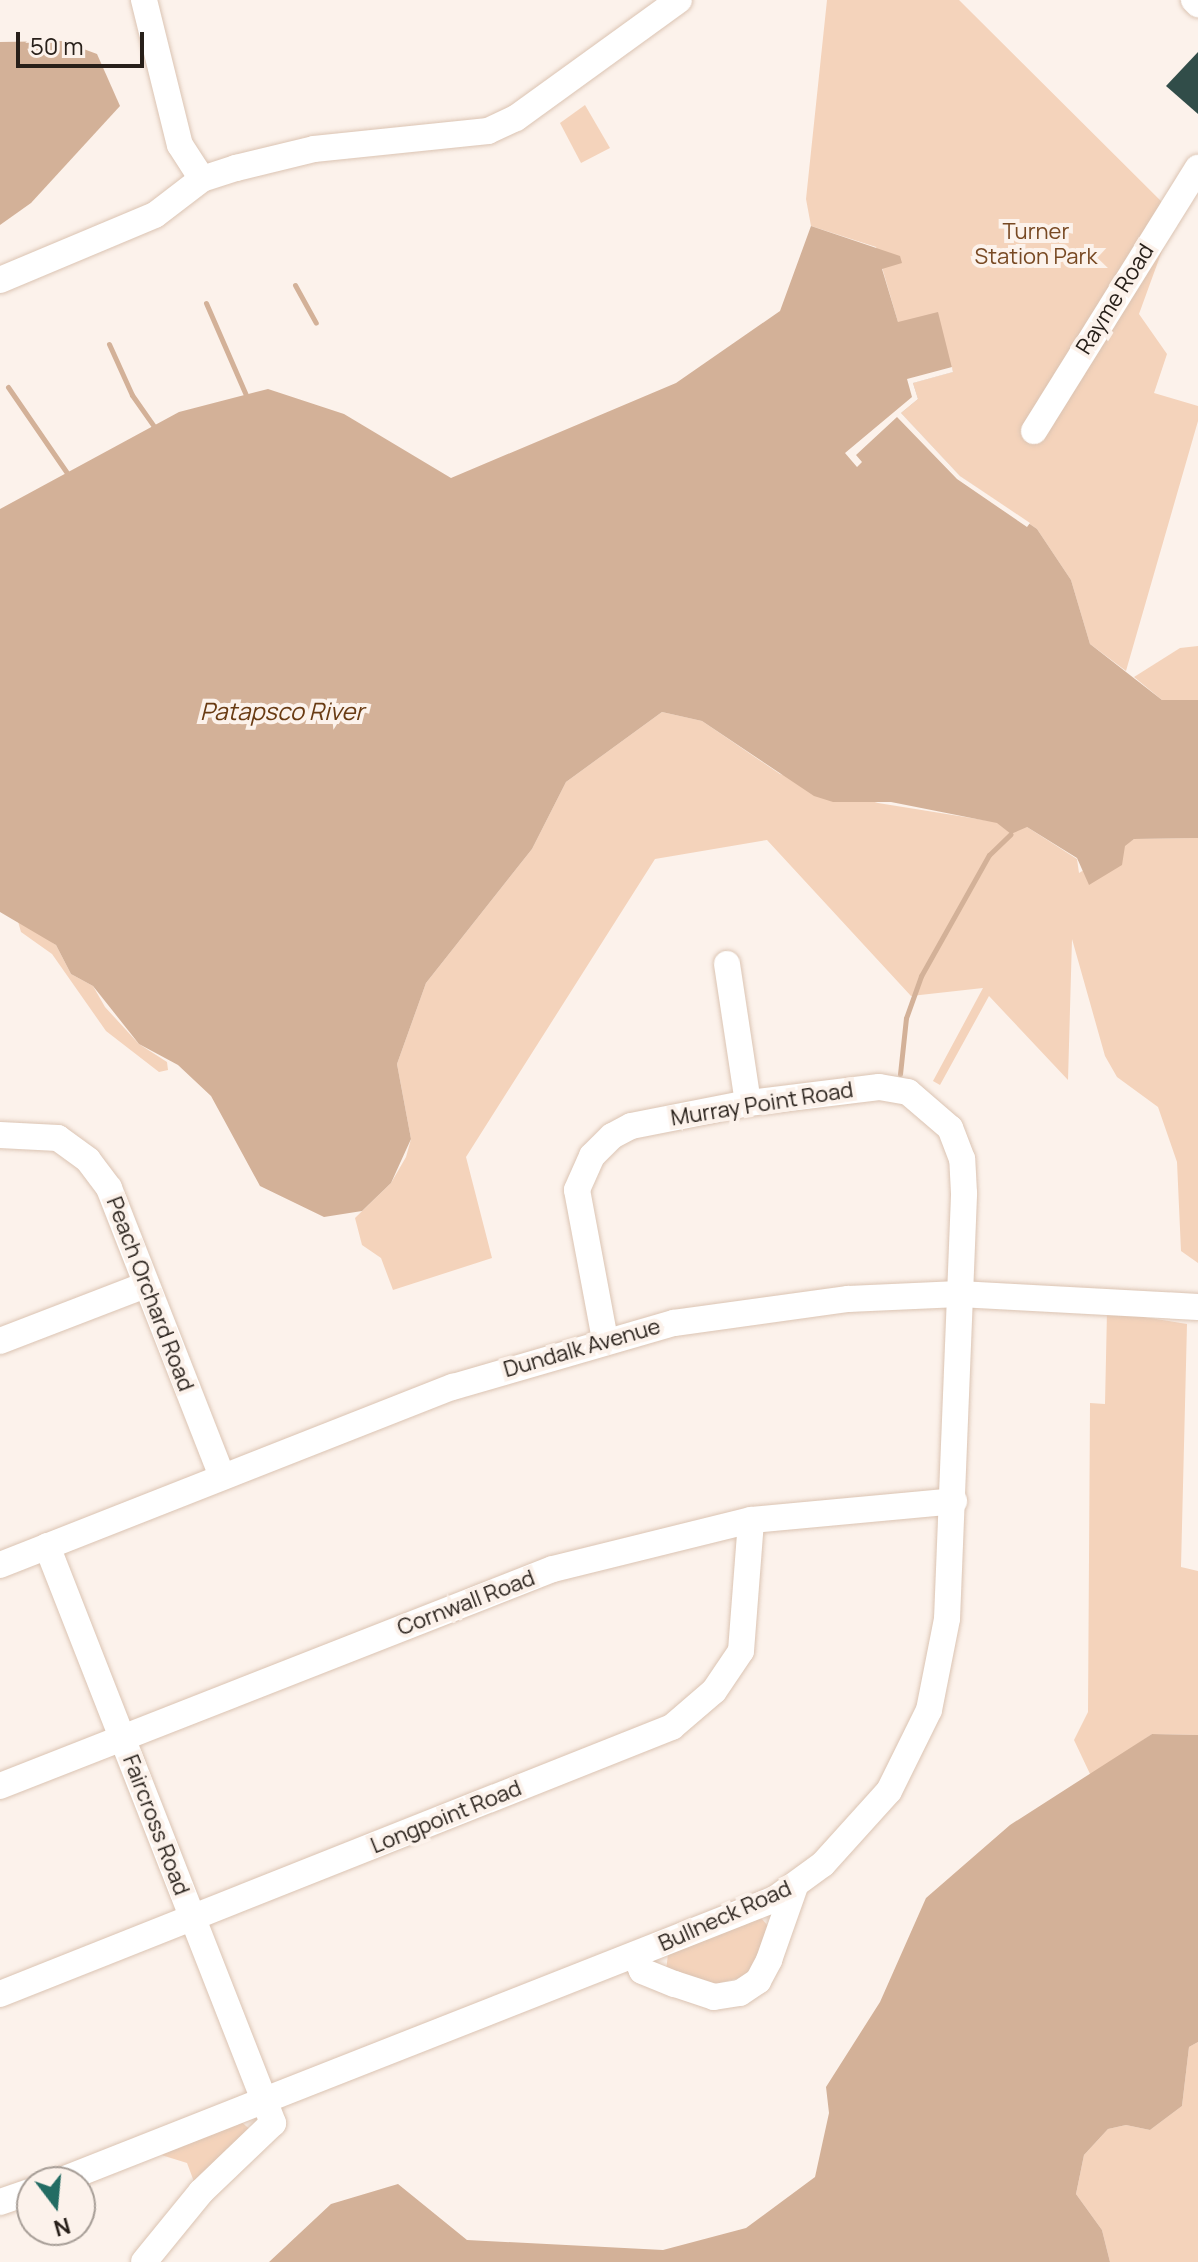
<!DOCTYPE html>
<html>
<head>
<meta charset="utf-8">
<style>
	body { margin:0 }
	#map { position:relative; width:1198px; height:2262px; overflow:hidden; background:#fcf2eb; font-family:Manrope,sans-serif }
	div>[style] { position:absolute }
	.green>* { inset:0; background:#f4d3bb }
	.water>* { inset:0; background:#d3b198 }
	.pier>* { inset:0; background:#fcf2eb }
	.stream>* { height:5px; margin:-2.5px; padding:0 2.5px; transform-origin:2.5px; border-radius:2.5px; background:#d3b198 }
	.building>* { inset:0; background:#314d49 }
	.roads { filter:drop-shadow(0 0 2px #dbc4b3) drop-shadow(0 0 2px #dbc4b3) }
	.minor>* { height:26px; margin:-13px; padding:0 13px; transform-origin:13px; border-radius:13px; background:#fff }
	span { translate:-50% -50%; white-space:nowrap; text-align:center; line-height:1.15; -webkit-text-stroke:8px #fcf2eb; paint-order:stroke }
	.park-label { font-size:22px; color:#784923 }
	.street-label { font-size:22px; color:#28201a }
	.water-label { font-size:24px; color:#693b13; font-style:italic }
	.north { position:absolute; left:16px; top:2166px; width:80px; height:80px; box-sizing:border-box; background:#fcf2eb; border:2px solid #a79e97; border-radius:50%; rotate:164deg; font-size:22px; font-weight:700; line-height:32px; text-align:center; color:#28201a }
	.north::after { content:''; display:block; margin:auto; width:28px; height:36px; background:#236c63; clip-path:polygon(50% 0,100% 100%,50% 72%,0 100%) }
	.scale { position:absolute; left:16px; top:32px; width:128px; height:36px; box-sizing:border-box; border:4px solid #28201a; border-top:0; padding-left:10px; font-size:24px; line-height:28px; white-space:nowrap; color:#28201a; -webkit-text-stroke:6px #fcf2eb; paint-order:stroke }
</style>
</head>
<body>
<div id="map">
	<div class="green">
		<i style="clip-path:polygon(827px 0,959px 0,1175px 215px,1139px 314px,1167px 354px,1154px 393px,1198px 406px,1198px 421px,1126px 671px,1090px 644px,1071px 580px,1037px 529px,960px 476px,901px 413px,913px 383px,953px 372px,898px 322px,876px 247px,811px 226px,806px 199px)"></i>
		<i style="clip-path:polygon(585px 105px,610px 148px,581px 163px,560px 123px)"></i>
		<i style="clip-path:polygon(1198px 646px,1198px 700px,1162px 700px,1134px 677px,1180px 648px)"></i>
		<i style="clip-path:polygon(662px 712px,702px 721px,780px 774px,878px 803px,1027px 827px,1077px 859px,1079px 873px,1134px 839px,1198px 838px,1198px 1263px,1181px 1251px,1177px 1162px,1158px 1107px,1117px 1077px,1105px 1056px,1072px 939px,1068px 1080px,989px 996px,940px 1085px,933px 1081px,983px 988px,911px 996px,767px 840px,655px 859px,466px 1157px,492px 1258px,393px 1290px,381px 1258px,362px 1245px,355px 1218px,391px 1183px,406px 1157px,411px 1139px,397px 1064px,426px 983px,532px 849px,566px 782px)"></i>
		<i style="clip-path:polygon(17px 918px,56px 945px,71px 974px,93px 986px,105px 1007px,139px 1044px,167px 1062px,168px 1070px,159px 1072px,106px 1031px,52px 954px,21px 932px)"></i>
		<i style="clip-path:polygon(1107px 1311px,1187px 1324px,1181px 1567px,1198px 1571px,1198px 1735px,1152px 1734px,1091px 1776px,1074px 1740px,1088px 1712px,1090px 1403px,1105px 1404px)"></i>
		<i style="clip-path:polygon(760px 1917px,771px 1929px,748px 1976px,711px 1985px,666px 1971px,668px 1954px)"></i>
		<i style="clip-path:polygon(1198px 2042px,1198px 2262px,1110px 2262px,1102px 2230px,1076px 2194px,1084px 2155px,1108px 2129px,1126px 2125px,1150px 2130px,1182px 2106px,1189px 2047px)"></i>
		<i style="clip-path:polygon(238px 2119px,254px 2133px,199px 2195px,187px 2163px,158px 2154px)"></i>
	</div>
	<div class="water">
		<i style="clip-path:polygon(62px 41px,97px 54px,120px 106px,31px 203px,0 225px,0 42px)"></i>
		<i style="clip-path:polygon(811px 226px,900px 256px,902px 263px,882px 269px,898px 322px,938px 312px,953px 372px,913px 383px,918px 399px,901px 413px,960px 476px,1037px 529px,1071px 580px,1090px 644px,1162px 700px,1198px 700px,1198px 838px,1134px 839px,1125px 846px,1122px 865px,1089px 885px,1077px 858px,1027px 827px,1011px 834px,997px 823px,891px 802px,833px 802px,814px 796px,702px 721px,662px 712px,566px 782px,532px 849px,426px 983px,397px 1064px,411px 1139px,391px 1183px,362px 1211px,324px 1217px,260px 1186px,211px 1096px,178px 1065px,139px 1044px,93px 986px,71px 974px,56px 945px,0 912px,0 509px,179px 412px,268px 389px,344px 414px,451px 478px,676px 383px,780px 311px)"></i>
		<i style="clip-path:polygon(1152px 1734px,1198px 1735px,1198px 2042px,1189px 2047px,1182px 2106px,1150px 2130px,1126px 2125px,1108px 2129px,1084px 2155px,1076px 2194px,1102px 2230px,1110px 2262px,269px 2262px,331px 2204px,398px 2184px,467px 2240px,663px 2250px,746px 2228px,815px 2177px,829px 2113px,826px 2087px,880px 2002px,926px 1898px,1010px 1825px)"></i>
	</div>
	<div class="pier">
		<i style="clip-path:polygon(952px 367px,953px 372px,913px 383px,918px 399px,901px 413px,960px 476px,1030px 523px,1027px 527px,957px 479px,897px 417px,856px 455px,862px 462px,857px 467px,845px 453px,912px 397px,907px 379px)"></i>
	</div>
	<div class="stream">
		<i style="left:295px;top:285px;width:43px;rotate:61.1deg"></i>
		<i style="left:206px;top:303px;width:100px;rotate:66.5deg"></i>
		<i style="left:109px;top:344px;width:56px;rotate:65.7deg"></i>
		<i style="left:132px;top:395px;width:38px;rotate:55deg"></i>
		<i style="left:8px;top:387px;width:104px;rotate:55.5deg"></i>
		<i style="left:900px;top:1074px;width:56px;rotate:-83.9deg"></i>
		<i style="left:906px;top:1018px;width:45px;rotate:-70.3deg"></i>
		<i style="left:921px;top:976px;width:139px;rotate:-60.7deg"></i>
		<i style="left:989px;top:855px;width:30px;rotate:-44deg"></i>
	</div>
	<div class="building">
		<i style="clip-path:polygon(1198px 52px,1198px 114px,1166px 86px)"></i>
	</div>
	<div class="roads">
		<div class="minor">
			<i style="left:144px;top:0;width:149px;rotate:76.1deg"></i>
			<i style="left:180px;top:145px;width:40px;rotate:57.1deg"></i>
			<i style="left:1194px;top:0;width:6px;rotate:45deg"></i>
			<i style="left:0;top:280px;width:168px;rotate:-22.8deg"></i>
			<i style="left:155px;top:215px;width:59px;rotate:-37.5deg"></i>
			<i style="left:202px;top:179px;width:36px;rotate:-18deg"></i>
			<i style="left:236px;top:168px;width:80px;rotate:-13.7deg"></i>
			<i style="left:314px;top:149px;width:175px;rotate:-5.9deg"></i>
			<i style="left:488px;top:131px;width:31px;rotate:-25deg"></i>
			<i style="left:516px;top:118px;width:201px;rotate:-35.9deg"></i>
			<i style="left:1034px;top:431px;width:310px;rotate:-58.1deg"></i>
			<i style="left:727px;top:964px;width:141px;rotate:81.4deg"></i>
			<i style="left:0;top:1135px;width:58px;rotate:3deg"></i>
			<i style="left:58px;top:1138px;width:37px;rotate:36deg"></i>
			<i style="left:88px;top:1160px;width:35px;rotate:53deg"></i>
			<i style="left:109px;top:1188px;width:310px;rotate:68.6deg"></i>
			<i style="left:0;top:1341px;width:155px;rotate:-21.1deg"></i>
			<i style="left:47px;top:1546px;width:620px;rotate:68.61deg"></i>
			<i style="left:273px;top:2123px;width:100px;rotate:136.2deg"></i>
			<i style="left:201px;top:2192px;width:90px;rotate:129.2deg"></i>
			<i style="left:0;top:1565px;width:487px;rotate:-21.5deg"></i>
			<i style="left:453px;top:1387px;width:230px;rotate:-16.2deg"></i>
			<i style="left:674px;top:1323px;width:176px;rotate:-7.9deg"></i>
			<i style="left:848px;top:1299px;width:111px;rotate:-2.6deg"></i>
			<i style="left:959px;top:1294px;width:239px;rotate:3.1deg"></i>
			<i style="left:0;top:1786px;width:594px;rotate:-21.43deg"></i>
			<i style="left:553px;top:1569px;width:204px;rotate:-13.9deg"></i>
			<i style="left:751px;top:1520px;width:204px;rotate:-5.3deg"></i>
			<i style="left:635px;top:1955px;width:17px;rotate:66deg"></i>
			<i style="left:642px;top:1971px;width:35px;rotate:22deg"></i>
			<i style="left:675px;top:1984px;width:41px;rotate:18.4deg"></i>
			<i style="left:714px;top:1997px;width:26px;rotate:-9deg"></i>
			<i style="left:740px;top:1993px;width:22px;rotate:-34deg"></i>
			<i style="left:758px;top:1981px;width:24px;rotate:-62deg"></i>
			<i style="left:769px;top:1960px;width:78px;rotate:-70.6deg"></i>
			<i style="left:0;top:1994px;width:723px;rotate:-21.67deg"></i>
			<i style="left:672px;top:1727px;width:55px;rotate:-40.6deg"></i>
			<i style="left:714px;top:1691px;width:48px;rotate:-56deg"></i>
			<i style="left:741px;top:1651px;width:131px;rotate:-85.6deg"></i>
			<i style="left:57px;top:2182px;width:772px;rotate:-21.51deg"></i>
			<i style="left:775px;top:1899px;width:59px;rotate:-36.1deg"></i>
			<i style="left:823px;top:1864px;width:98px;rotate:-47.9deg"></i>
			<i style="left:889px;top:1791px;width:90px;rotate:-63.7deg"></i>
			<i style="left:929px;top:1710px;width:93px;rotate:-78.8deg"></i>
			<i style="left:947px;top:1619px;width:426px;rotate:-87.7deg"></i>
			<i style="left:964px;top:1193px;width:34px;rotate:-93deg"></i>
			<i style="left:962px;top:1159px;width:33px;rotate:-111deg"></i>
			<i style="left:950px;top:1128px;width:55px;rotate:-139.4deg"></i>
			<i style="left:908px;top:1092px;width:29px;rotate:-170deg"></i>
			<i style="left:879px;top:1087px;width:132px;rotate:173deg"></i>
			<i style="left:748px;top:1103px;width:119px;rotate:168.9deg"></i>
			<i style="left:631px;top:1126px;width:21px;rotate:152deg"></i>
			<i style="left:612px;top:1136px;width:28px;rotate:135deg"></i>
			<i style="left:592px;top:1156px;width:37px;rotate:114deg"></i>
			<i style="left:577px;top:1190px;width:152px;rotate:79.4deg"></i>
			<i style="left:0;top:2202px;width:34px;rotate:-19deg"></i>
		</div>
	</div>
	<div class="park-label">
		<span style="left:1036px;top:244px">Turner<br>Station Park</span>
	</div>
	<div class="street-label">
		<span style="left:1115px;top:299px;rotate:-58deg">Rayme Road</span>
		<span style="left:762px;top:1104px;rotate:-9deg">Murray Point Road</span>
		<span style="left:150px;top:1294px;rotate:69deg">Peach Orchard Road</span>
		<span style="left:582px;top:1348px;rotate:-16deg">Dundalk Avenue</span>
		<span style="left:466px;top:1603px;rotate:-21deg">Cornwall Road</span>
		<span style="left:446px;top:1817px;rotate:-22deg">Longpoint Road</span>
		<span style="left:156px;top:1825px;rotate:69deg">Faircross Road</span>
		<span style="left:725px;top:1916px;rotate:-24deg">Bullneck Road</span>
	</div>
	<div class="water-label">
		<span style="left:282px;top:711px">Patapsco River</span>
	</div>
	<div class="north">N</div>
	<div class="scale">50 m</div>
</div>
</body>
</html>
